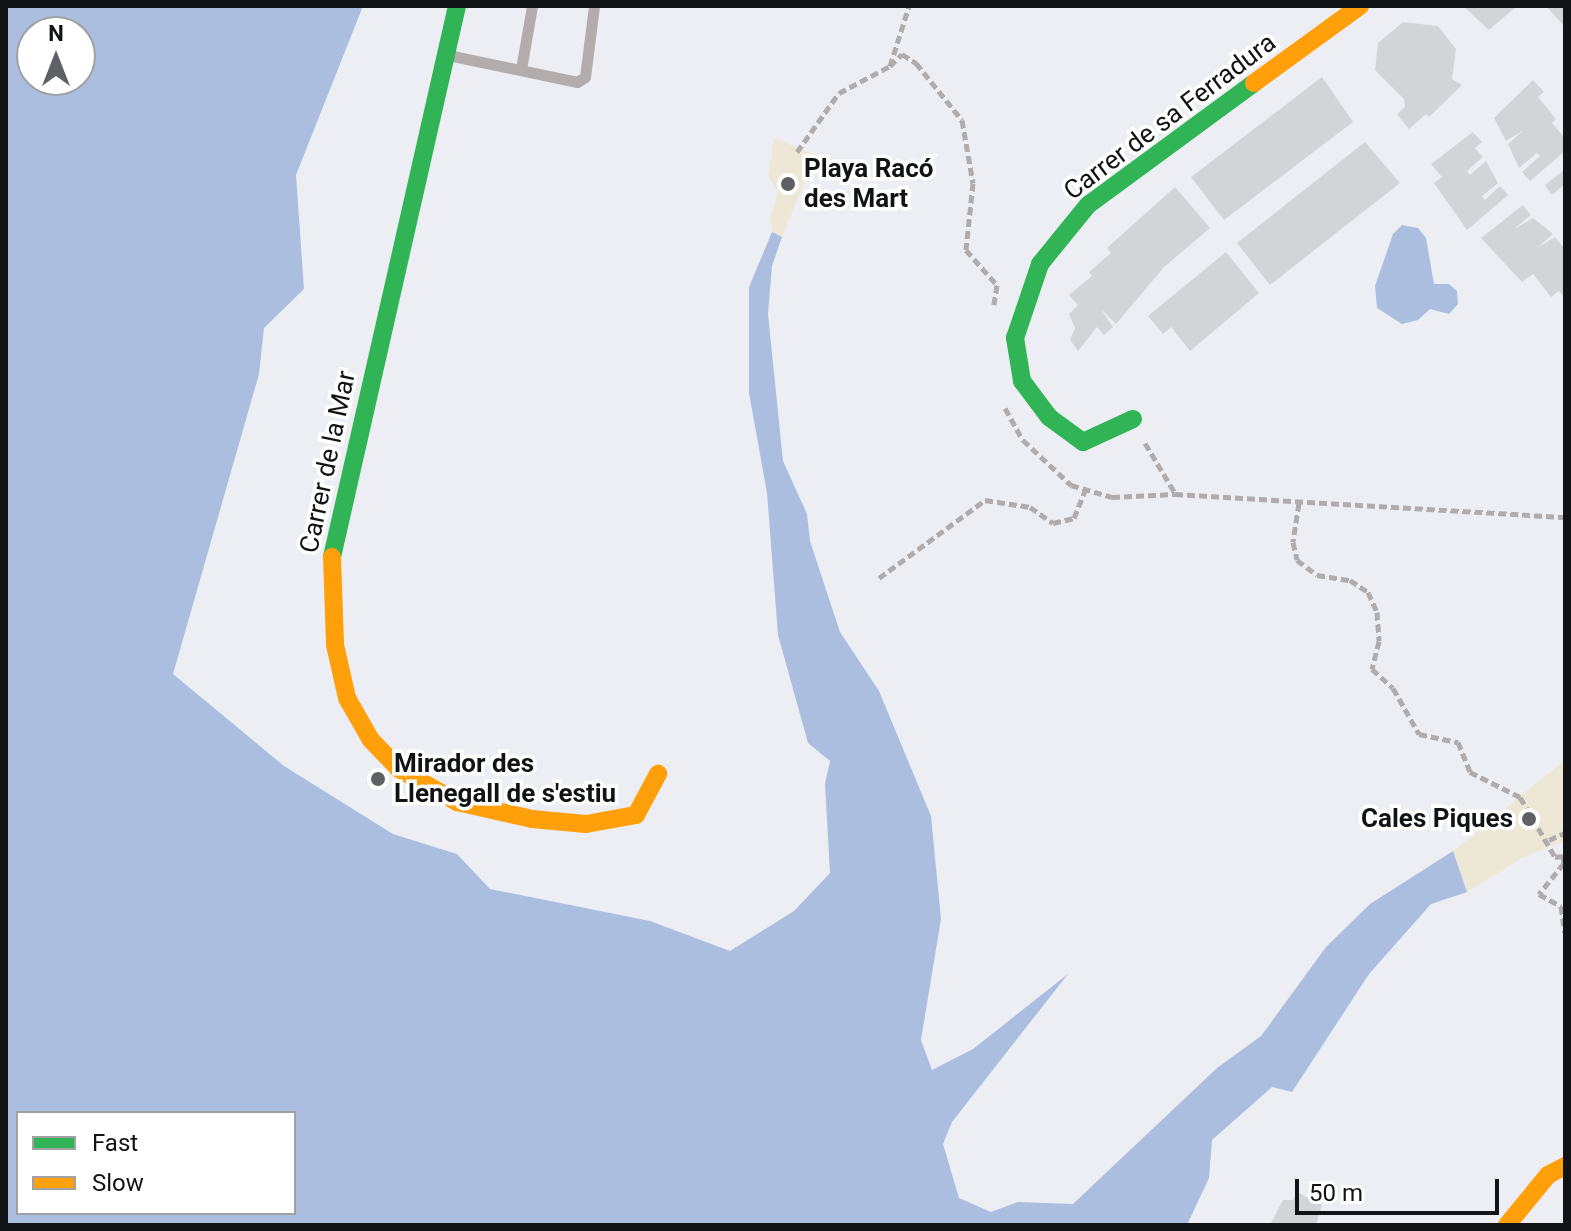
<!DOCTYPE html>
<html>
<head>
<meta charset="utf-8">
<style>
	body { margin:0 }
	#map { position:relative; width:1571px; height:1231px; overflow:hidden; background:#eceef4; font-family:Roboto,sans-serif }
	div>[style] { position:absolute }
	.sand>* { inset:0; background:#ede8d6 }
	.water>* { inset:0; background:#acbee0 }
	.building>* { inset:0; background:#d3d4d8 }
	.path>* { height:5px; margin-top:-2.5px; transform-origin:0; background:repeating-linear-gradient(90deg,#b0acae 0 8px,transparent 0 12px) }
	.lane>* { height:11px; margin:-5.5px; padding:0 5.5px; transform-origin:5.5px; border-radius:5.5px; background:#b3acad }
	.fast>* { height:18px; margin:-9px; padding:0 9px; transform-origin:9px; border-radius:9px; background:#30b455 }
	.slow>* { height:18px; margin:-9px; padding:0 9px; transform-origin:9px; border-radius:9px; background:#ff9f0a }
	.dots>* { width:22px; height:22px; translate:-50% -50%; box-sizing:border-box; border:4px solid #fff; border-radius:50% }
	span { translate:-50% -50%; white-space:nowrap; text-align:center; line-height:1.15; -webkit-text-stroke:7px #fff; paint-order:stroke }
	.street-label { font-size:26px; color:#121316 }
	.poi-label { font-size:26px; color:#121316; font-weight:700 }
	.left { translate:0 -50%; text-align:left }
	.right { translate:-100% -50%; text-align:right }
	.frame { position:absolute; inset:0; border:8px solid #121316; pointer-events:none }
	.legend { position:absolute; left:16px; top:1111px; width:280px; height:104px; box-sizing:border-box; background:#fff; border:2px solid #a0a1a2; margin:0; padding:10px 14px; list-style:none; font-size:24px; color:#121316 }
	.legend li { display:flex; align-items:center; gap:16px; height:40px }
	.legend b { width:40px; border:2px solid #a0a1a2 }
	.north { position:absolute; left:16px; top:16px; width:80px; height:80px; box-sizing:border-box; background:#fff; border:2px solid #a0a1a2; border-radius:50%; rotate:0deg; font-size:22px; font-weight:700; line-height:32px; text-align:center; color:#121316 }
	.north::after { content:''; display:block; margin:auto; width:28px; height:36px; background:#5e6064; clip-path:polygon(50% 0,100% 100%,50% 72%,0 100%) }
	.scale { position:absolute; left:1295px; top:1179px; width:204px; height:36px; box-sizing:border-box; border:4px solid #121316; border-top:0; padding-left:10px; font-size:24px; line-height:28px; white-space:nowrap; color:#121316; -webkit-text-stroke:6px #fff; paint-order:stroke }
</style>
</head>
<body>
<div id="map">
	<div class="sand">
		<i style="clip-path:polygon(774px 138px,816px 155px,782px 237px,772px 232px,770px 218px,778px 192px,768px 176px)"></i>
		<i style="clip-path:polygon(1565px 760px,1565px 841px,1522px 858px,1467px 892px,1453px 851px)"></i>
	</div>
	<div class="water">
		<i style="clip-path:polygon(evenodd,6px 6px,363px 6px,296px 175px,304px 289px,264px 328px,259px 374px,173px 674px,284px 766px,393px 834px,457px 854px,490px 889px,650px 921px,730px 951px,794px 911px,830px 873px,825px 784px,830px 761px,808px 743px,778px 635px,767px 493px,749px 393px,749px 287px,772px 232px,782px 237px,772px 266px,768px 314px,783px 461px,807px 514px,810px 541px,840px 632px,879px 691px,931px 816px,941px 919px,921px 1040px,932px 1070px,973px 1049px,1068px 974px,952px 1122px,943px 1144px,959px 1198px,991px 1212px,1018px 1202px,1073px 1204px,1217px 1068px,1261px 1036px,1326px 947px,1370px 904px,1453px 851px,1467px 892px,1431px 904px,1369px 974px,1292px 1092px,1272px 1087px,1212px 1140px,1209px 1178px,1187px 1225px,6px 1225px,6px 6px,32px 32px,80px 32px,80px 80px,32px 80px,32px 32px,6px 6px,18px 1113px,294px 1113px,294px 1213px,18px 1213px,18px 1113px)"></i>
		<i style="clip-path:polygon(1402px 225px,1418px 228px,1426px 238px,1434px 284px,1449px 284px,1457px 291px,1458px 304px,1449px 314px,1430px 309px,1418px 320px,1402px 324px,1377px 308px,1375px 286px,1393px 234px)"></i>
	</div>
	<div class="building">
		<i style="clip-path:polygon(1463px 6px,1517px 6px,1489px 30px)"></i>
		<i style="clip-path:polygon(1546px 6px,1565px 6px,1565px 24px,1563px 25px)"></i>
		<i style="clip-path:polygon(1403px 22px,1438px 26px,1456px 49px,1452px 79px,1462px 85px,1429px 117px,1426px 114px,1409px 129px,1397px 114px,1405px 107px,1404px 99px,1375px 70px,1378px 43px)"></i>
		<i style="clip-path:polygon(1322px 77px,1353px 122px,1224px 220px,1191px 177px)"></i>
		<i style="clip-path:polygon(1533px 80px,1544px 92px,1538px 97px,1556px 119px,1552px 123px,1565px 138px,1565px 151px,1530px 181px,1522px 172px,1540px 156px,1537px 153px,1519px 168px,1508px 144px,1524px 130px,1506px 141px,1494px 118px)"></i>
		<i style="clip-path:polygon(1473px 132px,1482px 142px,1475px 148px,1483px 157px,1467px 171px,1470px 175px,1486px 161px,1498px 183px,1482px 196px,1485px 200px,1500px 186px,1508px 195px,1467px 230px,1434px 183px,1442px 177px,1431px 164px)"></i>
		<i style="clip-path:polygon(1365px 142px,1400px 183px,1270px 285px,1237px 243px)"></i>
		<i style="clip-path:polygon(1565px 169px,1565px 184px,1552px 195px,1545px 185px)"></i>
		<i style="clip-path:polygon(1175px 187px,1210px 228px,1164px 267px,1116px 324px,1101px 309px,1113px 327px,1104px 335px,1097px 327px,1078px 351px,1070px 340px,1075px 328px,1069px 314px,1078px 305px,1069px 295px,1092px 276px,1089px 272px,1111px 253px,1107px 248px)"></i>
		<i style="clip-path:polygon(1523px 205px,1531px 215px,1514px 229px,1533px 218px,1553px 234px,1537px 248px,1555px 237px,1565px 249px,1565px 298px,1559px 291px,1551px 297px,1533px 274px,1522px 282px,1481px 238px)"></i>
		<i style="clip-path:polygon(1226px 252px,1259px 293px,1190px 351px,1171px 327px,1163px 334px,1148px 316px)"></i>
		<i style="clip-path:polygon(1297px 1192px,1322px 1205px,1316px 1225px,1270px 1225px,1283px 1200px,1293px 1200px)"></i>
	</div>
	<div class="path">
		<i style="left:890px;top:66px;width:17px;rotate:-45deg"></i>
		<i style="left:902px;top:54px;width:17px;rotate:33deg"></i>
		<i style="left:916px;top:63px;width:73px;rotate:51.1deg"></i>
		<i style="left:962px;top:120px;width:64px;rotate:80.1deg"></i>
		<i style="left:973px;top:183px;width:67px;rotate:96deg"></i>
		<i style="left:966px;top:250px;width:47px;rotate:48.5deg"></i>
		<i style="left:997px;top:285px;width:20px;rotate:99deg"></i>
		<i style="left:797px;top:152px;width:72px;rotate:-54.6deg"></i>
		<i style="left:839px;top:93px;width:58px;rotate:-27.9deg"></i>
		<i style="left:890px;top:66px;width:63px;rotate:-72.4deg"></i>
		<i style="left:1005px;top:408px;width:37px;rotate:61deg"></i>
		<i style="left:1023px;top:440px;width:66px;rotate:43.2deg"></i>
		<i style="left:1071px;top:485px;width:43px;rotate:16.3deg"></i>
		<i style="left:1112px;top:497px;width:63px;rotate:-2.7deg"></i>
		<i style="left:1175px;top:494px;width:391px;rotate:3.4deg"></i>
		<i style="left:1145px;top:443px;width:58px;rotate:59deg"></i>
		<i style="left:1299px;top:503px;width:39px;rotate:99deg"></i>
		<i style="left:1293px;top:542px;width:18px;rotate:77deg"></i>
		<i style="left:1297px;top:560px;width:25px;rotate:37deg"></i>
		<i style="left:1317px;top:575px;width:33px;rotate:9deg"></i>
		<i style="left:1350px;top:580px;width:22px;rotate:34deg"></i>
		<i style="left:1368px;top:592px;width:22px;rotate:66deg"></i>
		<i style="left:1377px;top:612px;width:29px;rotate:86deg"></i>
		<i style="left:1379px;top:641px;width:29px;rotate:104deg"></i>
		<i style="left:1372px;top:669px;width:28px;rotate:42deg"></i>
		<i style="left:1393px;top:688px;width:53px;rotate:60.5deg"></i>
		<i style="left:1419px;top:734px;width:40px;rotate:12deg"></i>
		<i style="left:1458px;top:742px;width:32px;rotate:68deg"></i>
		<i style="left:1470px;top:772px;width:56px;rotate:26.6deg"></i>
		<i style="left:1520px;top:797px;width:69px;rotate:59.7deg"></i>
		<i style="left:1555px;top:857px;width:8px;rotate:-7deg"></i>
		<i style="left:1563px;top:856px;width:7px;rotate:82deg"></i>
		<i style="left:1564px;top:863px;width:40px;rotate:129deg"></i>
		<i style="left:1539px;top:894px;width:25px;rotate:29deg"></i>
		<i style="left:1561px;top:906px;width:27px;rotate:82deg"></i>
		<i style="left:879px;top:578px;width:132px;rotate:-36.3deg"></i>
		<i style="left:985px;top:500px;width:46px;rotate:8.8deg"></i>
		<i style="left:1030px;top:507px;width:28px;rotate:35deg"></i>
		<i style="left:1053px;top:523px;width:22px;rotate:-13deg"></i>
		<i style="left:1074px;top:518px;width:29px;rotate:-68deg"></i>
		<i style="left:1549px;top:840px;width:17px;rotate:-24deg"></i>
	</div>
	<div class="lane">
		<i style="left:448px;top:55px;width:132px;rotate:11.8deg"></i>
		<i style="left:577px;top:82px;width:9px;rotate:-32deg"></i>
		<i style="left:585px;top:77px;width:72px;rotate:-82.8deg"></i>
		<i style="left:521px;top:69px;width:64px;rotate:-80.1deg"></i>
	</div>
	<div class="fast">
		<i style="left:1133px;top:419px;width:55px;rotate:155.3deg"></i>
		<i style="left:1083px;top:442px;width:42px;rotate:-143.7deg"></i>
		<i style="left:1049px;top:417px;width:45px;rotate:-126.9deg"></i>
		<i style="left:1022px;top:381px;width:44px;rotate:-99.2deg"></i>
		<i style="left:1015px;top:338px;width:78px;rotate:-71.3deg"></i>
		<i style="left:1040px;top:264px;width:76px;rotate:-50.9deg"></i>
		<i style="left:1088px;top:205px;width:206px;rotate:-36.3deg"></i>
		<i style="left:332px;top:557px;width:565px;rotate:-77.22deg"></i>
	</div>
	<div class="slow">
		<i style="left:1254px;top:83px;width:131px;rotate:-36deg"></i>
		<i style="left:332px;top:557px;width:88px;rotate:88deg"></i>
		<i style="left:335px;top:645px;width:54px;rotate:77.2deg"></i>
		<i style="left:347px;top:698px;width:48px;rotate:60.3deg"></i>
		<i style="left:371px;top:740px;width:40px;rotate:46deg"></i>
		<i style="left:399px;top:769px;width:67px;rotate:29.6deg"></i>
		<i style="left:457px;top:802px;width:77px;rotate:12.8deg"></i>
		<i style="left:532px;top:819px;width:54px;rotate:5.3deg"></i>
		<i style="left:586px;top:824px;width:51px;rotate:-10.2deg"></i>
		<i style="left:636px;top:815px;width:47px;rotate:-61.8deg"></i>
		<i style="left:1507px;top:1225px;width:65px;rotate:-50.6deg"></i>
		<i style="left:1548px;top:1175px;width:19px;rotate:-28deg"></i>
	</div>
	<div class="dots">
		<i style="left:788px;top:184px;background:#5e6064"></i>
		<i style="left:378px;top:779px;background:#5e6064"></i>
		<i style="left:1529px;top:819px;background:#5e6064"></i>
	</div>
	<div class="street-label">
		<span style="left:1170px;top:117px;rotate:-37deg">Carrer de sa Ferradura</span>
		<span style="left:328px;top:462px;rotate:-78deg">Carrer de la Mar</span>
	</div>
	<div class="poi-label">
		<span class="left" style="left:804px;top:184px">Playa Racó<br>des Mart</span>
		<span class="left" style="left:394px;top:779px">Mirador des<br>Llenegall de s'estiu</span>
		<span class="right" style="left:1513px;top:819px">Cales Piques</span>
	</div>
	<div class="frame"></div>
	<ul class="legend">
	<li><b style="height:10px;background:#30b455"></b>Fast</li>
	<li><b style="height:10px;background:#ff9f0a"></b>Slow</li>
	</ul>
	<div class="north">N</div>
	<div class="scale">50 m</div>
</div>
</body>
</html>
